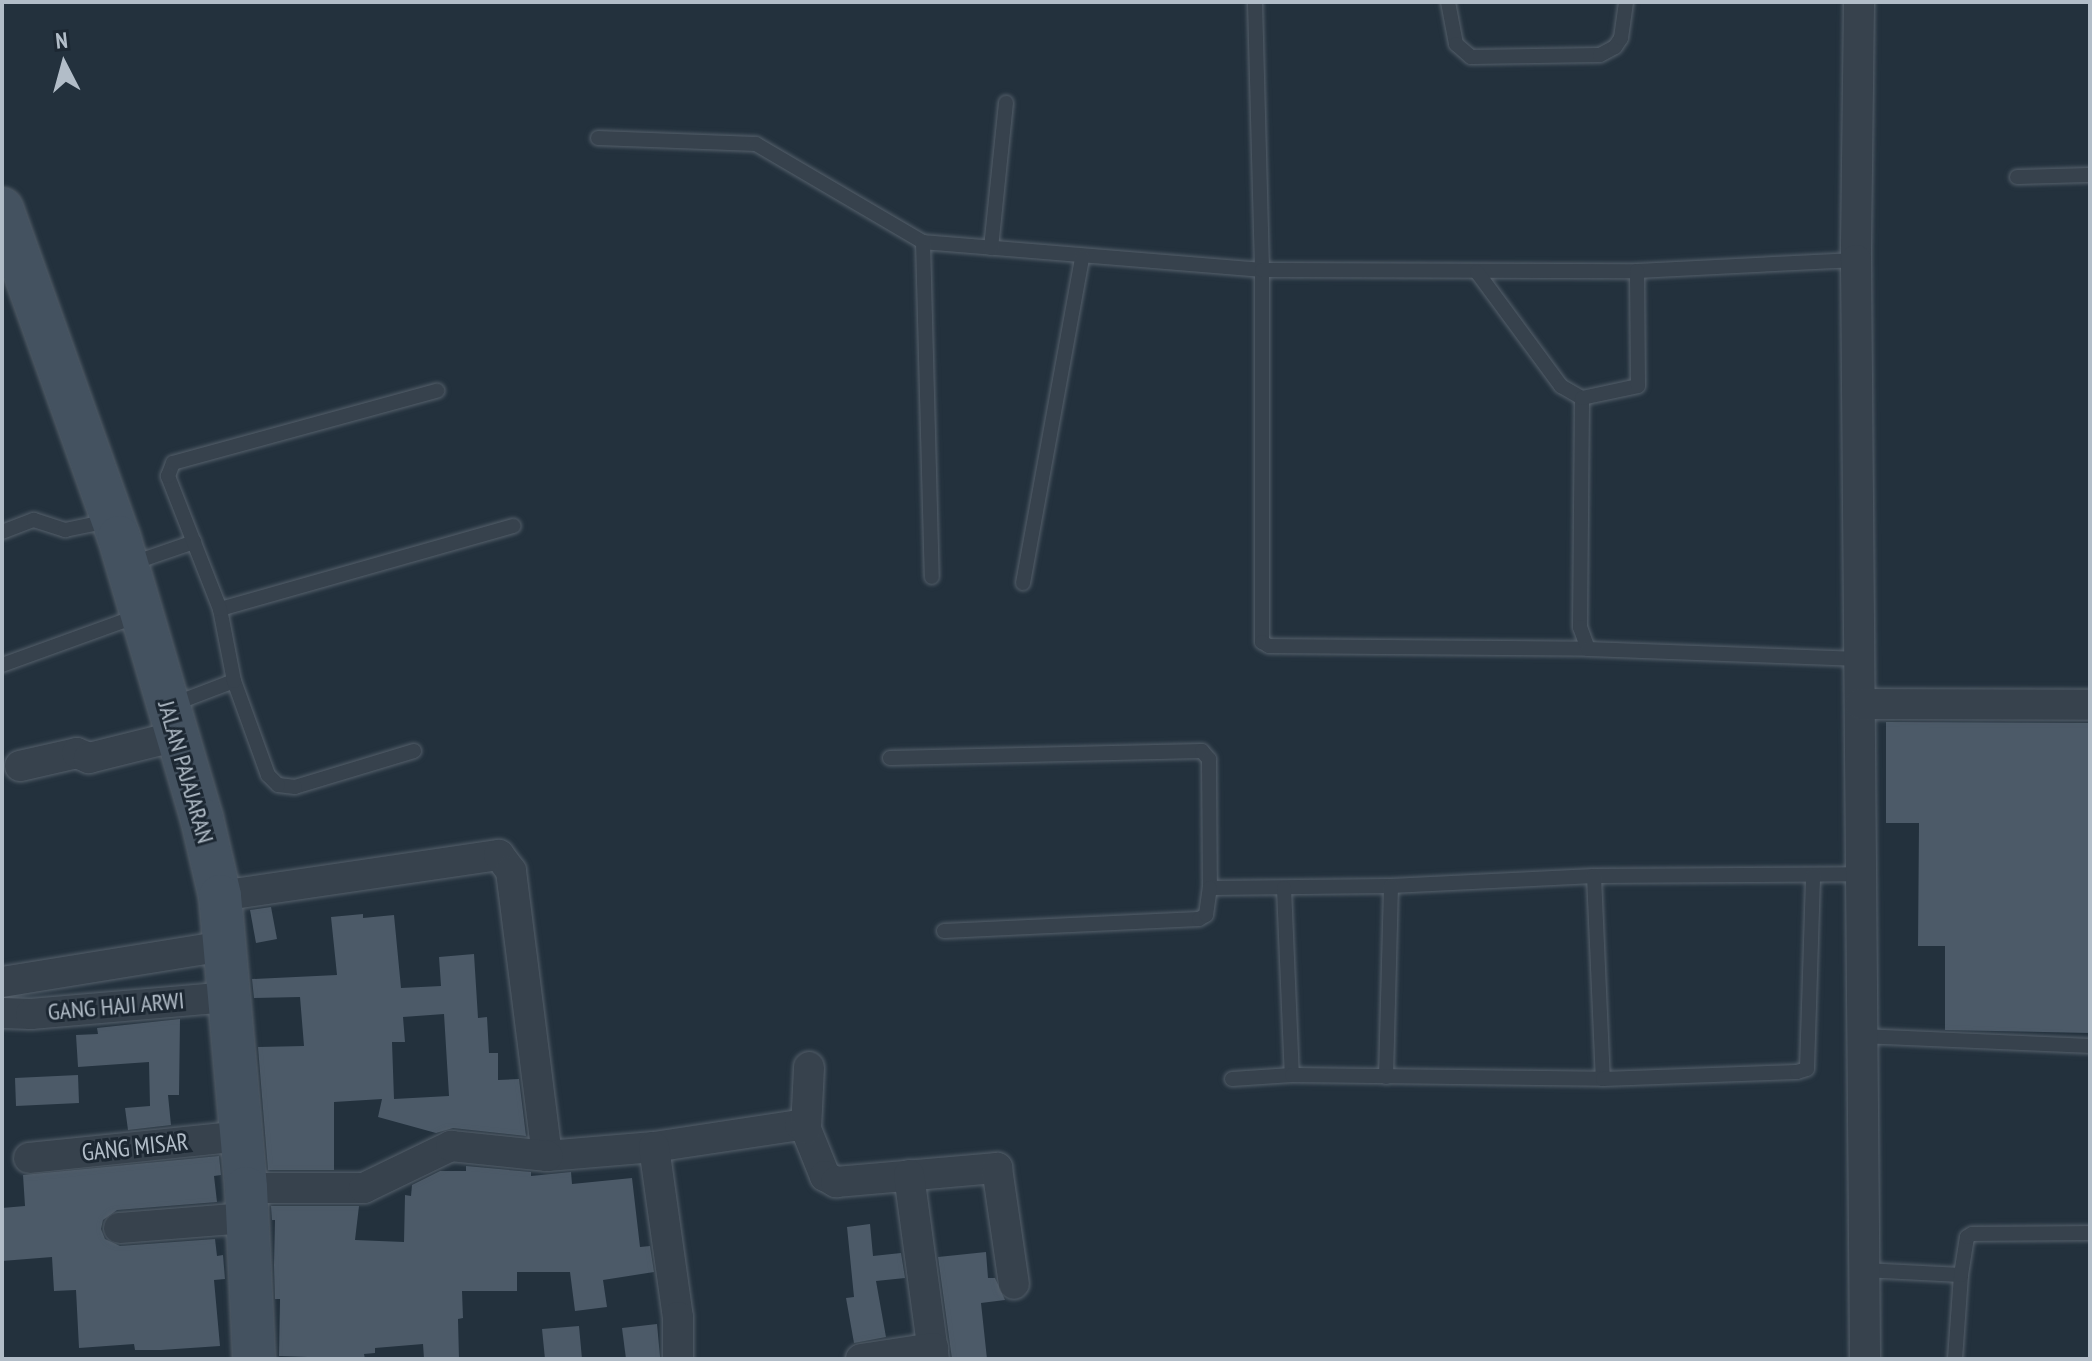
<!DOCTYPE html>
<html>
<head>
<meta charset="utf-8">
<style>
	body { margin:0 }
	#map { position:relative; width:2092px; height:1361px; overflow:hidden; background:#23313d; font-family:"PT Sans Narrow",sans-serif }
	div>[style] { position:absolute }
	.building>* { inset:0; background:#4c5a68 }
	.roads { filter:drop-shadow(0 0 2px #55606b) drop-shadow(0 0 2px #55606b) }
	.service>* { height:14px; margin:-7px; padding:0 7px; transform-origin:7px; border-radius:7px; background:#37424d }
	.minor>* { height:30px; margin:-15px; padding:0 15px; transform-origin:15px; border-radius:15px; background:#37424d }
	.secondary>* { height:42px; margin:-21px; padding:0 21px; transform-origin:21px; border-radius:21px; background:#445260 }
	span { translate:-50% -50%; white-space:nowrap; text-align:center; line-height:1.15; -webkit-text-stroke:6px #1c2732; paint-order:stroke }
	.street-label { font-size:24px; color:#b2bdc8 }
	.frame { position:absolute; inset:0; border:4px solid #b2bdc8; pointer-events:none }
	.north { position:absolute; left:24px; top:24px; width:80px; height:80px; -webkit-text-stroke:6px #1c2732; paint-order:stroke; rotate:354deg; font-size:22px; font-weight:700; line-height:32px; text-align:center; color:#b2bdc8 }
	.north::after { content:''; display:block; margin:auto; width:28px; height:36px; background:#b2bdc8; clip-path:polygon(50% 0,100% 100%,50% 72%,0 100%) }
</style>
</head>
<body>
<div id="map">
	<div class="building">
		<i style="clip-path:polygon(1886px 722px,2090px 723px,2090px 1033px,1945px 1030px,1945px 946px,1918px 946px,1919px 823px,1886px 823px)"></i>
		<i style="clip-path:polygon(271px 907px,277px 939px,256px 943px,250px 910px)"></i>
		<i style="clip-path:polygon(evenodd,363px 914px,363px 918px,394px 915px,401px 988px,441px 986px,439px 957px,474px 954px,478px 1018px,487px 1017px,489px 1053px,498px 1053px,498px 1080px,519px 1079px,526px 1136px,453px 1128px,436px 1133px,378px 1117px,382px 1099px,334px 1102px,334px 1170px,268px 1170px,258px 1047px,304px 1046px,300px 997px,254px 998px,252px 979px,337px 975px,331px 917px,363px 914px,444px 1014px,449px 1096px,394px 1099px,392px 1042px,405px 1042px,403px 1017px,444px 1014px)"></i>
		<i style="clip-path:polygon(180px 1019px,179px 1095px,168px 1095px,171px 1125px,128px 1130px,125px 1108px,150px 1106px,149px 1062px,78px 1067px,76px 1035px,98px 1034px,97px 1028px)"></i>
		<i style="clip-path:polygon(78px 1075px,79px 1103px,16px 1106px,15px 1078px)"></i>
		<i style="clip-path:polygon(219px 1156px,221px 1175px,214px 1176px,217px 1202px,117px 1210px,103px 1220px,101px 1229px,105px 1239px,120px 1246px,215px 1239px,217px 1256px,223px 1255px,225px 1279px,214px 1280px,220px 1346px,161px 1350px,135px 1350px,134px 1344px,79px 1348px,76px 1290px,54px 1291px,52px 1257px,2px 1261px,2px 1208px,25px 1206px,23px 1175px)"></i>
		<i style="clip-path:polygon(466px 1166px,531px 1172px,531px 1176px,571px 1172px,572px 1184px,632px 1178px,640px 1247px,650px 1246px,654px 1272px,603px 1280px,607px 1307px,575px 1311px,570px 1272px,517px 1272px,517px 1291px,462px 1291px,463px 1318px,458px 1319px,459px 1359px,424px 1359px,423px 1344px,375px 1348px,375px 1353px,364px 1354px,365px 1359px,279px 1356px,280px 1299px,275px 1299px,274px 1265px,275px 1220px,272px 1220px,271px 1206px,359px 1206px,355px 1240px,404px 1242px,405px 1195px,411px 1196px,412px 1185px,440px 1171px,466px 1171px)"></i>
		<i style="clip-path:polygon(870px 1224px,873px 1256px,901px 1253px,905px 1278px,876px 1281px,886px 1337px,854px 1343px,846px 1298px,854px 1297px,847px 1227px)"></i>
		<i style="clip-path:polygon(986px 1252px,988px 1278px,995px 1278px,1005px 1300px,981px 1303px,987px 1359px,952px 1359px,938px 1257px)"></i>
		<i style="clip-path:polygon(657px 1324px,660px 1357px,626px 1359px,622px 1328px)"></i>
		<i style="clip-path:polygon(579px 1326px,582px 1359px,545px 1359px,542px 1329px)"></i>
	</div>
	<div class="roads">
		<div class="service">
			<i style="left:1255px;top:2px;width:268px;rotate:88.5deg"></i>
			<i style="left:1262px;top:270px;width:372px;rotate:90deg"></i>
			<i style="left:1262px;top:642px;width:8px;rotate:30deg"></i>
			<i style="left:1269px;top:646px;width:319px;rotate:0.5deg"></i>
			<i style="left:1448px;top:2px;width:43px;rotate:79.2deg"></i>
			<i style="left:1456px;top:44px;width:20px;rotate:41deg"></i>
			<i style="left:1471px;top:57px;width:129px;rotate:-0.9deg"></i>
			<i style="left:1600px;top:55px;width:17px;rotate:-28deg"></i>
			<i style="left:1615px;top:47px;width:11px;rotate:-56deg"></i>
			<i style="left:1621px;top:38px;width:36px;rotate:-82deg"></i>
			<i style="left:598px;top:138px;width:158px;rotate:2.2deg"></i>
			<i style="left:756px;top:144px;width:194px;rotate:30.4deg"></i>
			<i style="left:923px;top:242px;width:340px;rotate:4.7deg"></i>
			<i style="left:1262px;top:270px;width:375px;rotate:0.2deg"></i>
			<i style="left:1637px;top:271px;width:219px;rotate:-2.9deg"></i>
			<i style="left:2017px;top:177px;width:73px;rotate:-1.6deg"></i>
			<i style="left:923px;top:242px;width:335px;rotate:88.5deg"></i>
			<i style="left:991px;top:248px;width:146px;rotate:-84.1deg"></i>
			<i style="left:1477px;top:272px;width:142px;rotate:53.6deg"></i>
			<i style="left:1561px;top:386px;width:24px;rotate:30deg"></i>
			<i style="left:1582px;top:398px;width:229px;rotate:90.5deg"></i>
			<i style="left:1580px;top:627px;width:23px;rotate:70deg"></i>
			<i style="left:1588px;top:649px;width:272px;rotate:2.1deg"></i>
			<i style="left:1582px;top:398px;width:57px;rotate:-12.1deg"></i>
			<i style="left:1638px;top:386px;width:115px;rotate:-90.5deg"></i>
			<i style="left:2px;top:532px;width:34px;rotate:-21deg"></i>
			<i style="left:34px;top:520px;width:33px;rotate:18deg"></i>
			<i style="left:65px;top:530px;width:45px;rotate:-11.6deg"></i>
			<i style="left:130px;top:564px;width:68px;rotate:-19deg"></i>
			<i style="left:1023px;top:583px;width:331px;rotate:-79.7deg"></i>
			<i style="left:220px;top:609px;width:305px;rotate:-15.8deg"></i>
			<i style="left:2px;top:665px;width:144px;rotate:-19.9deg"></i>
			<i style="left:171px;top:705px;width:67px;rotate:-20.9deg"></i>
			<i style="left:414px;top:751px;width:124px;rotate:163.2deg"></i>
			<i style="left:295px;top:787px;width:17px;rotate:-173deg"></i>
			<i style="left:278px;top:785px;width:14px;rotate:-135deg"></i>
			<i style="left:268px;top:775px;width:100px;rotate:-109.9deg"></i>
			<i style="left:234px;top:681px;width:73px;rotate:-101deg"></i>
			<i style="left:220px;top:609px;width:143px;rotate:-111.4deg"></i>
			<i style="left:168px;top:476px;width:14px;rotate:-69deg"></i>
			<i style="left:173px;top:463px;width:274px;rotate:-15.3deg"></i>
			<i style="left:890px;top:758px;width:312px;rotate:-1.3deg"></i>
			<i style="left:1202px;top:751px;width:11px;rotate:49deg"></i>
			<i style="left:1209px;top:759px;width:129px;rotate:89.6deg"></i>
			<i style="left:1210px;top:888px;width:181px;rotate:-0.6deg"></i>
			<i style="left:1391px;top:886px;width:203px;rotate:-2.8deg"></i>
			<i style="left:1594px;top:876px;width:266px;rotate:-0.4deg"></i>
			<i style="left:1594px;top:876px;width:203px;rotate:87.5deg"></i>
			<i style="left:1284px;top:888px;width:187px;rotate:87.6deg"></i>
			<i style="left:944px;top:931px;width:255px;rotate:-2.7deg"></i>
			<i style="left:1199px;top:919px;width:8px;rotate:-30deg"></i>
			<i style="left:1206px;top:915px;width:27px;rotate:-82deg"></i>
			<i style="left:1862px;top:1036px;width:228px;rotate:2.5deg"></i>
			<i style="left:1386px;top:1077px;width:191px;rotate:-88.5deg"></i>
			<i style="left:1232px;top:1079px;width:60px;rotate:-3.8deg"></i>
			<i style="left:1292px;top:1075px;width:311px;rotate:0.7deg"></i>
			<i style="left:1603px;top:1079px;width:194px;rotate:-2.1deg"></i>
			<i style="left:1797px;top:1072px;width:10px;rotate:-17deg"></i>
			<i style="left:1807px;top:1069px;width:194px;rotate:-88.2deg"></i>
			<i style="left:1864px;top:1270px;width:97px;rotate:3deg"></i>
			<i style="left:1955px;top:1359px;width:84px;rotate:-85.9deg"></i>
			<i style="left:1961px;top:1275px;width:38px;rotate:-81deg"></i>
			<i style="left:1967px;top:1237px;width:6px;rotate:-31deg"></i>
			<i style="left:1972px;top:1234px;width:118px;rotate:-0.5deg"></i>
		</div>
		<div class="minor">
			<i style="left:1859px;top:2px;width:258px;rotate:90.7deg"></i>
			<i style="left:1856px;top:260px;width:1099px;rotate:89.53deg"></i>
			<i style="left:1860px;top:704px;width:230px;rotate:0.2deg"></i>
			<i style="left:20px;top:766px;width:58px;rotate:-12.8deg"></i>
			<i style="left:77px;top:753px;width:13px;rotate:23deg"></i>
			<i style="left:89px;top:758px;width:91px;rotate:-14deg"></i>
			<i style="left:220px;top:896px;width:282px;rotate:-8.4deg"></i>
			<i style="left:499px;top:855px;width:20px;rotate:53deg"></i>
			<i style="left:511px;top:871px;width:287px;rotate:82.8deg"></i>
			<i style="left:547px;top:1156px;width:107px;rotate:-4.8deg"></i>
			<i style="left:654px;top:1147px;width:148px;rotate:-8.6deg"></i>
			<i style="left:800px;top:1125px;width:7px;rotate:34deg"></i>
			<i style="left:806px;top:1129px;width:51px;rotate:68deg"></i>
			<i style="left:825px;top:1176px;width:13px;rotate:29deg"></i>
			<i style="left:836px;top:1182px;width:162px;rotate:-5deg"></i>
			<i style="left:997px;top:1168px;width:117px;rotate:81.7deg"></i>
			<i style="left:2px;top:982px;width:225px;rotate:-9.2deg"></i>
			<i style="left:2px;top:1013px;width:29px;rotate:2deg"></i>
			<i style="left:31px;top:1014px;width:200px;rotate:-4.9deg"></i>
			<i style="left:806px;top:1129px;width:62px;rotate:-87.2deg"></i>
			<i style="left:654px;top:1147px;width:172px;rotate:82deg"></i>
			<i style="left:678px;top:1317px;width:42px;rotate:90deg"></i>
			<i style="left:29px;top:1158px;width:213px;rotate:-5.9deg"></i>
			<i style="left:909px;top:1175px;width:186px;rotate:82.3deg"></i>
			<i style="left:246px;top:1188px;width:118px"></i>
			<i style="left:364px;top:1188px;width:97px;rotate:-25.8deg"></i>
			<i style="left:451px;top:1146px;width:97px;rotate:5.9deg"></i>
			<i style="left:119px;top:1228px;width:128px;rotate:-4.5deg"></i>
			<i style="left:861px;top:1359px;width:73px;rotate:-8.7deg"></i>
		</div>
		<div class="secondary">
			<i style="left:2px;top:209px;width:348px;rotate:70.4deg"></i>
			<i style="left:119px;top:537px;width:294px;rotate:73.6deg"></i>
			<i style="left:202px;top:819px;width:79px;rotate:76.8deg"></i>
			<i style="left:220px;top:896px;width:293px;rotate:84.9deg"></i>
			<i style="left:246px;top:1188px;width:171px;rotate:87.3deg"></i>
		</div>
	</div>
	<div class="street-label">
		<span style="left:186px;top:772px;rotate:74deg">JALAN PAJAJARAN</span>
		<span style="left:116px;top:1006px;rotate:-5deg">GANG HAJI ARWI</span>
		<span style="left:135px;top:1147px;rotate:-6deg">GANG MISAR</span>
	</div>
	<div class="frame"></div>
	<div class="north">N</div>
</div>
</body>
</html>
